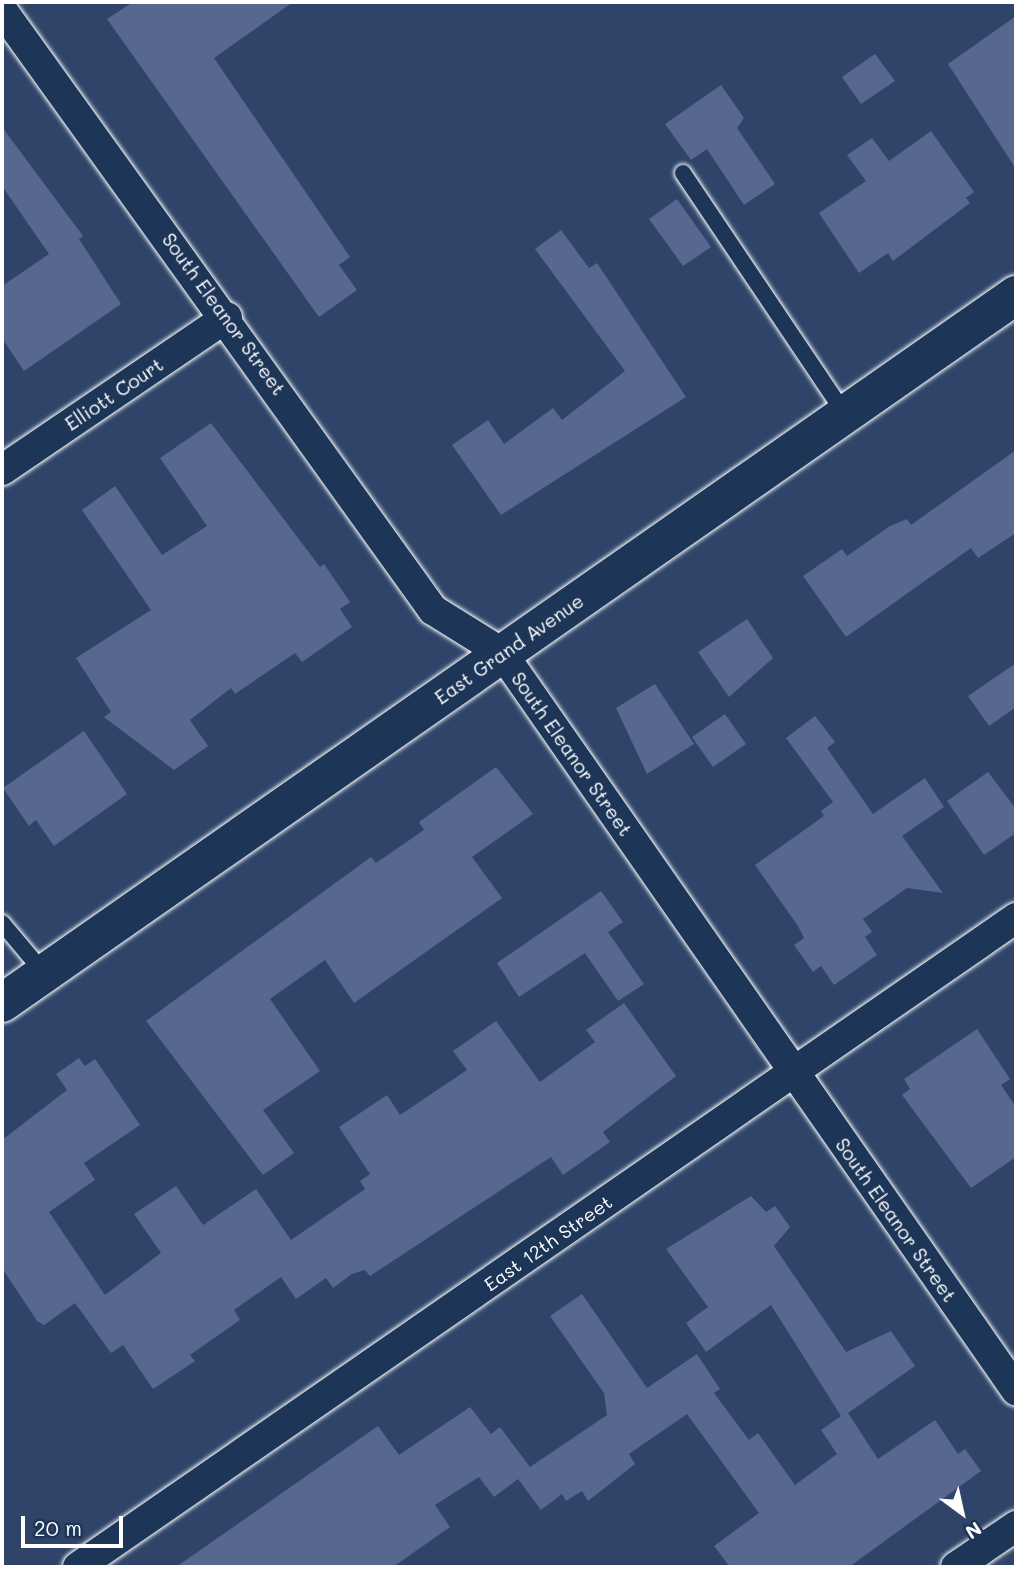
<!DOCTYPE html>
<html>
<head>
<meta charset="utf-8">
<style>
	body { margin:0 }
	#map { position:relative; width:1018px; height:1569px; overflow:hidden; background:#2f4468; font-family:Mali,sans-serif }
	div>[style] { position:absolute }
	.building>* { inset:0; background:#58678f }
	.roads { filter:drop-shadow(0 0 2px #fff) drop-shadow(0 0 2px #fff) }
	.lane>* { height:16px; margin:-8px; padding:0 8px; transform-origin:8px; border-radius:8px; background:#1d3557 }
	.street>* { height:30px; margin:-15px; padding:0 15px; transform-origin:15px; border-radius:15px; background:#1d3557 }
	.secondary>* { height:38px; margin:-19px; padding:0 19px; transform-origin:19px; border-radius:19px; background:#1d3557 }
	span { translate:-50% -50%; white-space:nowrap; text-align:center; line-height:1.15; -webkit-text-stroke:5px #1d3557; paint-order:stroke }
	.street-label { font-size:19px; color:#fff }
	.frame { position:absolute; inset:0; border:4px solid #fff; pointer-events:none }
	.north { position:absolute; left:927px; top:1478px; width:70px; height:70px; -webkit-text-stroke:5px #1d3557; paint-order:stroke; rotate:147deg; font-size:19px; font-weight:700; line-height:28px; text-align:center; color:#fff }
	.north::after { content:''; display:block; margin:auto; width:24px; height:32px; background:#fff; clip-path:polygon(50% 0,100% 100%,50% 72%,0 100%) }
	.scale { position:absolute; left:21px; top:1516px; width:102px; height:32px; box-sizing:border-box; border:4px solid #fff; border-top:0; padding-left:9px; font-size:21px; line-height:24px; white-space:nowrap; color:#fff; -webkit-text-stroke:5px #1d3557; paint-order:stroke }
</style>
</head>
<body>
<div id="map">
	<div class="building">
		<i style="clip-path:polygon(133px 2px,293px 2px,214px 58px,350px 257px,339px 265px,357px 290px,319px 317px,107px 19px)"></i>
		<i style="clip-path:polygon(1016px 16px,1016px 169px,948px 64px)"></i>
		<i style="clip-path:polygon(875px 54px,895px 81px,861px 104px,842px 77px)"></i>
		<i style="clip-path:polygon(721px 85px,744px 118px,737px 128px,775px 184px,744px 205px,707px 149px,691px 160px,665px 124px)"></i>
		<i style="clip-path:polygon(2px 127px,83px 236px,79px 239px,121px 304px,24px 371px,2px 338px,2px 286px,49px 254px,2px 186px)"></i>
		<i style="clip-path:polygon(931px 131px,974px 192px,966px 198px,970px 203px,893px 261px,888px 253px,859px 273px,819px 213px,866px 181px,847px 155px,872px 138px,889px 161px)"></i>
		<i style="clip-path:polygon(677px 199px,711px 247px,683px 266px,649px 219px)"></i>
		<i style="clip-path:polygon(561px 230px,589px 268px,597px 263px,686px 397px,501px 515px,452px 445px,488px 420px,504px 444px,553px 408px,562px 420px,625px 371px,535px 249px)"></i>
		<i style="clip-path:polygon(211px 423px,320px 567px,324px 564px,350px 602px,340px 609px,352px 627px,302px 662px,295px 653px,235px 694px,231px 688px,190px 720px,208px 746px,174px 770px,104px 717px,111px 712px,76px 658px,151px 610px,82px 510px,115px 486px,162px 555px,207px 526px,160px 458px)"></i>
		<i style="clip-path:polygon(1016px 450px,1016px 533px,978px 558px,971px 548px,846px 637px,803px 576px,842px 549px,847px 556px,890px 526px,907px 519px,911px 525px)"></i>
		<i style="clip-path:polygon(747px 619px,773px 658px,729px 697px,698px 652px)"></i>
		<i style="clip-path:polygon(1016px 663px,1016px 707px,989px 726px,968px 696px)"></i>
		<i style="clip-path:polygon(655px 684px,694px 744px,647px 774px,616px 708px)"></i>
		<i style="clip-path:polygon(725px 714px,746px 744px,713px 767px,692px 737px)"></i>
		<i style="clip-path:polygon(815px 716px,835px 742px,827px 748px,873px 814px,925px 778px,944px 807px,902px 836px,943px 893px,907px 888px,863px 919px,872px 932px,865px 937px,877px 955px,834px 985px,821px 966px,813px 972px,794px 945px,804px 938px,798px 926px,755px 865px,824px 816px,821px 811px,833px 802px,786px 738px)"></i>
		<i style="clip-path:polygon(84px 731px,127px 794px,54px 846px,36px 820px,29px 826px,3px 788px)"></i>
		<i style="clip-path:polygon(496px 767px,533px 814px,472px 857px,502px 898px,354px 1003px,325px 960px,270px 999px,320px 1071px,263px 1110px,294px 1153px,263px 1175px,146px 1021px,371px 857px,376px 863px,424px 830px,419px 822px)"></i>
		<i style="clip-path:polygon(988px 772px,1016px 809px,1016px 833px,984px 855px,947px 801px)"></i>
		<i style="clip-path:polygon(601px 891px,623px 922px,608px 932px,644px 984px,618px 1001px,585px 953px,519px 997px,497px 963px)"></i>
		<i style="clip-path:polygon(624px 1003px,676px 1076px,603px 1132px,610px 1142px,563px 1175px,551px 1157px,370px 1276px,365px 1270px,352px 1274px,333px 1288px,326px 1278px,296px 1299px,281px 1277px,234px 1310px,240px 1320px,190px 1355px,195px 1361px,153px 1389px,123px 1345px,111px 1353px,75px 1303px,44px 1325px,37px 1321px,2px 1268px,2px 1140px,67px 1090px,56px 1074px,79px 1058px,85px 1066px,95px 1059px,140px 1125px,84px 1163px,95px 1180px,49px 1212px,105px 1295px,161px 1253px,134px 1214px,176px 1186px,203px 1225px,256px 1189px,291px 1240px,365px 1189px,360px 1181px,370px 1174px,339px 1127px,387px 1095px,400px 1115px,467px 1070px,453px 1051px,496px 1021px,540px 1082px,595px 1042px,586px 1030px)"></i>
		<i style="clip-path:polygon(977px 1029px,1010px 1079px,1001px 1085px,1016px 1107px,1016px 1157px,971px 1188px,902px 1095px,910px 1089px,904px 1079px)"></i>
		<i style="clip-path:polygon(751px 1196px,766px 1212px,775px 1206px,790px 1227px,774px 1246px,846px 1352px,891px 1331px,915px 1366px,848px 1413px,878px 1459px,935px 1420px,958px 1454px,965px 1449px,981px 1471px,849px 1567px,730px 1567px,714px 1546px,759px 1513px,687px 1414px,629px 1454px,635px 1464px,588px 1501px,582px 1491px,566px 1501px,562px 1494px,541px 1510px,518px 1479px,494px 1497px,479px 1477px,435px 1505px,450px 1527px,393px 1567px,176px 1567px,378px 1426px,399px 1455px,470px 1407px,491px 1434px,500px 1427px,530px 1467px,607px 1415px,604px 1393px,550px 1316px,582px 1294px,647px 1388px,697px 1354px,720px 1389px,714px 1393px,749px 1440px,758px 1433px,795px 1485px,837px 1454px,821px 1430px,841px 1416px,771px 1305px,706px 1352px,686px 1323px,708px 1307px,666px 1249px)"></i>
	</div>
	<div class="roads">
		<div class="lane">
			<i style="left:683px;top:173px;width:290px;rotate:56.1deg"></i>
			<i style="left:2px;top:923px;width:65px;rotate:50deg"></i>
		</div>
		<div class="street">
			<i style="left:2px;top:10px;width:739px;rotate:54.31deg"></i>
			<i style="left:433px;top:610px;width:81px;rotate:31.9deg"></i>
			<i style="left:502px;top:653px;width:899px;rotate:55.11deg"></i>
			<i style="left:2px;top:470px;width:272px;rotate:-34.2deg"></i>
			<i style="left:78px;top:1567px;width:1141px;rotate:-34.68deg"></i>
			<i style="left:956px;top:1567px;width:73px;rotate:-34.3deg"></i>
		</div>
		<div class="secondary">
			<i style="left:2px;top:1003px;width:1237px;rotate:-34.92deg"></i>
		</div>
	</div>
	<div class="street-label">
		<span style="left:224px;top:314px;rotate:54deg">South Eleanor Street</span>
		<span style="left:114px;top:394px;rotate:-34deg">Elliott Court</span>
		<span style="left:509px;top:649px;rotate:-35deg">East Grand Avenue</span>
		<span style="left:572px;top:754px;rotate:55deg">South Eleanor Street</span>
		<span style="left:896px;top:1220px;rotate:55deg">South Eleanor Street</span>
		<span style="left:548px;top:1243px;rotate:-35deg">East 12th Street</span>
	</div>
	<div class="frame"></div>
	<div class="north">N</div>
	<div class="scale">20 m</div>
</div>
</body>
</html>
